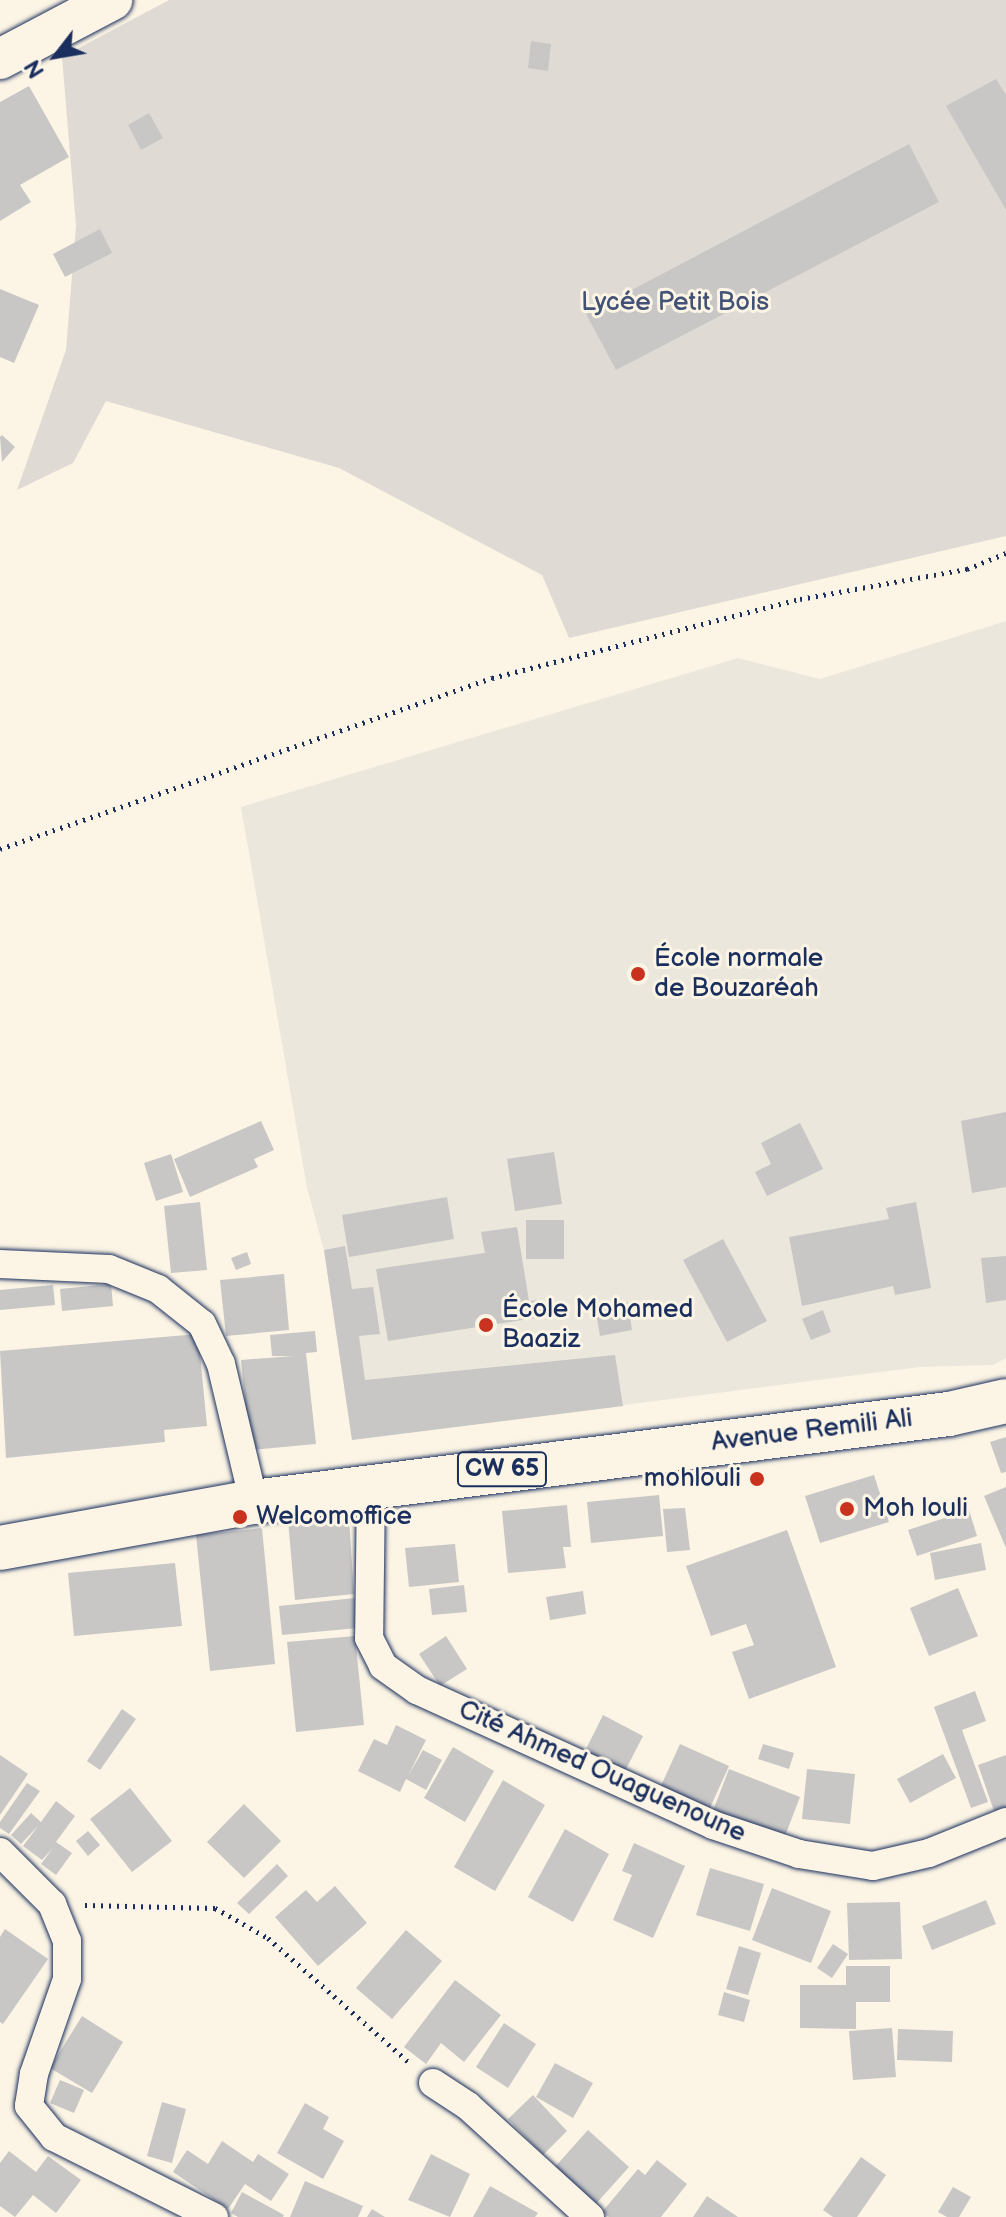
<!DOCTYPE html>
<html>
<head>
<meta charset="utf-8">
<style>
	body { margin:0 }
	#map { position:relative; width:1006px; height:2217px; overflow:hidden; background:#fcf5e5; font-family:"Balsamiq Sans",sans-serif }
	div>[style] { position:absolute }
	.built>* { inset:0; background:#ece7dc }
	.green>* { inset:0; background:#dfdbd4 }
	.building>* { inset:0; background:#c8c7c6 }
	.path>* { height:5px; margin-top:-2.5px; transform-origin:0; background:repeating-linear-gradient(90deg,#1b2f5e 0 2px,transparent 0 8px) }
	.roads { filter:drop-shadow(0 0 2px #1b2f5e) drop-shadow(0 0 2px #1b2f5e) }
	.minor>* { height:28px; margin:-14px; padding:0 14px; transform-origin:14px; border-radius:14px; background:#fcf5e5 }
	.secondary>* { height:40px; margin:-20px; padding:0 20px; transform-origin:20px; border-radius:20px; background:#fcf5e5 }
	.primary>* { height:44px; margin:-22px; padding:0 22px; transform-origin:22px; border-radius:22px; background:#fcf5e5 }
	.dots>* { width:22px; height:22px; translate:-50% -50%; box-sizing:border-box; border:4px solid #fcf5e5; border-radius:50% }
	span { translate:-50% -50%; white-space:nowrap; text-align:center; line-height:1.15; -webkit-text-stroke:6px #fcf5e5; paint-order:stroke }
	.shield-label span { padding:2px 6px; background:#fcf5e5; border:2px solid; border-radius:6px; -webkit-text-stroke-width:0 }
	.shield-label { font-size:24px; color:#1b2f5e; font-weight:700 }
	.park-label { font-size:26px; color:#425176 }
	.poi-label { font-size:26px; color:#1b2f5e }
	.left { translate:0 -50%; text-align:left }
	.right { translate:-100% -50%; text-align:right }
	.street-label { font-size:26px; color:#1b2f5e }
	.north { position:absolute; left:16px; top:16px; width:80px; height:80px; -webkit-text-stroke:6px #fcf5e5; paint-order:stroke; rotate:239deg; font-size:22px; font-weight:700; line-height:32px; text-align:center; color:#1b2f5e }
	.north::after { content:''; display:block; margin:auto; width:28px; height:36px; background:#1b2f5e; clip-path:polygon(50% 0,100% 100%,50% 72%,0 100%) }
</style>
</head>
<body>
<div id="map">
	<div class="built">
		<i style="clip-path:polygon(1006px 621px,1006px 1358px,993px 1365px,920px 1367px,352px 1440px,324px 1250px,307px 1188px,241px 807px,738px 658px,820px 679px)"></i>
	</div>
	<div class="green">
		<i style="clip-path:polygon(169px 0,1006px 0,1006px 536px,569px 638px,542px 575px,339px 468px,106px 401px,73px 463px,17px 490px,66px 350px,76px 226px,62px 57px)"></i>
	</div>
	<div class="building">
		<i style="clip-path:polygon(531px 41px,551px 44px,548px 71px,528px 68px)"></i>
		<i style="clip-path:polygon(996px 79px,1006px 95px,1006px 210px,946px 106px)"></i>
		<i style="clip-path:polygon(29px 86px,69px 157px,20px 185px,31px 202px,0 221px,0 102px)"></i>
		<i style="clip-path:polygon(149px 113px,163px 138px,141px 150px,128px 125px)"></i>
		<i style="clip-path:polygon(909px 144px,939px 202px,616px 370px,586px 314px)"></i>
		<i style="clip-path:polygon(100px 229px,112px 253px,65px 277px,53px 254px)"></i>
		<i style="clip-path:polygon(0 289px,39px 305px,14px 363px,0 357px)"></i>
		<i style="clip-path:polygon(2px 435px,15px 447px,2px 462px,0 437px)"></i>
		<i style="clip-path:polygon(1006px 1112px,1006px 1187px,972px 1193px,961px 1121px)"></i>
		<i style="clip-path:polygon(261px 1121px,274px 1150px,254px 1159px,258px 1167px,190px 1197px,174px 1159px)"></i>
		<i style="clip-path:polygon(800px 1123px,823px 1169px,767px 1196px,755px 1172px,771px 1164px,761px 1143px)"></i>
		<i style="clip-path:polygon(554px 1152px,562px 1204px,515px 1211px,507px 1159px)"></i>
		<i style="clip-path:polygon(171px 1154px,183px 1192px,156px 1201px,144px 1163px)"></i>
		<i style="clip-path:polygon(447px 1197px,454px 1239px,349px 1257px,342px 1215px)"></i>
		<i style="clip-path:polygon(200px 1202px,207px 1270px,171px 1273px,164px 1206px)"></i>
		<i style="clip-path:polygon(916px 1202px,931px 1288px,895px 1295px,893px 1286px,802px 1306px,789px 1237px,889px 1219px,886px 1208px)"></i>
		<i style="clip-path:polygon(526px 1220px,564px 1220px,564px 1259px,526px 1259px)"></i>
		<i style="clip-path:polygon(517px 1227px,529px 1301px,539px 1300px,542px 1317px,388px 1341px,376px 1269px,485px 1253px,481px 1232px)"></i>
		<i style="clip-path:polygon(723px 1239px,767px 1321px,727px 1342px,683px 1260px)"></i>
		<i style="clip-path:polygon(345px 1246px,352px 1289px,373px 1287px,380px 1334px,359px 1336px,365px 1380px,615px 1355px,623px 1406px,352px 1440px,324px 1250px)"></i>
		<i style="clip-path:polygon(247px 1252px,251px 1264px,236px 1270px,231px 1258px)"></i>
		<i style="clip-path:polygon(1006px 1256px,1006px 1300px,986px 1303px,981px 1258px)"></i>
		<i style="clip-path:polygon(284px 1274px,289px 1330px,226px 1336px,220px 1280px)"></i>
		<i style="clip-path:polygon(111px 1284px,113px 1306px,62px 1311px,60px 1289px)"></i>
		<i style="clip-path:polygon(53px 1285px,55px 1305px,0 1310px,0 1290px)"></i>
		<i style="clip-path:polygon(628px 1302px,632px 1330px,600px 1336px,595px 1307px)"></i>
		<i style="clip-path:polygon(823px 1310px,831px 1332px,811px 1340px,802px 1319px)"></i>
		<i style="clip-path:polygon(315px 1331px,317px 1352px,306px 1353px,316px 1444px,250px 1450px,241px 1360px,294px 1356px,272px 1356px,270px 1335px)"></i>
		<i style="clip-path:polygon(198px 1334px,207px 1426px,164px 1430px,165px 1442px,6px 1458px,0 1351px)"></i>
		<i style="clip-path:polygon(1006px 1437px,1006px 1472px,1001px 1473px,990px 1442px)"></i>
		<i style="clip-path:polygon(874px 1475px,889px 1522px,820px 1543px,805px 1496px)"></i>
		<i style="clip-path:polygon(1006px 1487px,1006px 1548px,984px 1496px)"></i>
		<i style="clip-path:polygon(659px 1495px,663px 1536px,591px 1543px,587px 1502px)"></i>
		<i style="clip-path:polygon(348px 1504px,354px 1594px,295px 1600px,287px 1509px)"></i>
		<i style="clip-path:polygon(567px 1505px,571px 1547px,563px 1547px,566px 1568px,508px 1573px,502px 1511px)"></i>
		<i style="clip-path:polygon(685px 1508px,690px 1550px,667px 1552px,663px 1509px)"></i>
		<i style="clip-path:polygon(969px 1510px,977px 1536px,917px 1556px,908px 1530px)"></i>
		<i style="clip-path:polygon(262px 1528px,275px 1664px,210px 1671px,196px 1535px)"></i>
		<i style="clip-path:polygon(787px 1530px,836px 1667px,749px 1699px,732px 1652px,754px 1645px,746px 1624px,711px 1636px,686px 1566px)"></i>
		<i style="clip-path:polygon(981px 1543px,986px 1570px,935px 1580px,930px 1553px)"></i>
		<i style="clip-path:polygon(455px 1544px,459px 1582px,409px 1587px,405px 1548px)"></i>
		<i style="clip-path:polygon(175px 1563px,182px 1626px,74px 1636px,68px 1573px)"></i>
		<i style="clip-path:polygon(464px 1585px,467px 1612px,432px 1615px,429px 1589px)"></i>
		<i style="clip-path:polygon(958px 1588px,978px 1636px,929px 1656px,910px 1608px)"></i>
		<i style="clip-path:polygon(583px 1591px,586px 1614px,550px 1620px,546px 1597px)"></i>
		<i style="clip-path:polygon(355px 1598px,358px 1628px,282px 1635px,279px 1606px)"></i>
		<i style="clip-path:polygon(355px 1636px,364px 1725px,296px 1732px,287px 1642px)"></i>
		<i style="clip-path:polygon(446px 1636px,467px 1669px,440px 1686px,419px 1654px)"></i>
		<i style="clip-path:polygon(975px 1691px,986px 1721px,962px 1730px,988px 1802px,971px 1808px,934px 1707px)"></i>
		<i style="clip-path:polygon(122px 1709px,136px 1719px,100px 1770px,87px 1761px)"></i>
		<i style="clip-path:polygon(603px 1715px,643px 1736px,622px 1777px,582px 1757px)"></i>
		<i style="clip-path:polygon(396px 1725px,426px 1740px,408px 1776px,423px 1750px,442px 1760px,426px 1790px,406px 1779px,400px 1792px,358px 1771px,374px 1739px,387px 1745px)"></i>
		<i style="clip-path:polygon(680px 1744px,729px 1766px,709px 1810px,660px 1788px)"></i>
		<i style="clip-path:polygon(763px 1744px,794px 1753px,789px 1769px,758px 1759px)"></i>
		<i style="clip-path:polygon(453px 1747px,494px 1771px,465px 1822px,424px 1798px)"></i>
		<i style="clip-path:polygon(943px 1754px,956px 1778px,910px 1803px,897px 1779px)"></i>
		<i style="clip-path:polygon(0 1755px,28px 1774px,0 1815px)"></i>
		<i style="clip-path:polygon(1006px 1755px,1006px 1807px,994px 1811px,978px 1765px)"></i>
		<i style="clip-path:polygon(729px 1769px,800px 1797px,782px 1844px,711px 1816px)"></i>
		<i style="clip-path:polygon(807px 1769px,855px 1774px,850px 1824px,802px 1819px)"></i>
		<i style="clip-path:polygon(503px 1780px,545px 1805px,495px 1891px,454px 1867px)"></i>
		<i style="clip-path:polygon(27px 1783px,40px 1791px,9px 1834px,0 1828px,0 1822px)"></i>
		<i style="clip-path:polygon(130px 1788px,172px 1841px,132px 1872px,90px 1819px)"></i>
		<i style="clip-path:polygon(56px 1801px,75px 1816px,56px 1842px,72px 1853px,56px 1875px,41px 1864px,53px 1848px,42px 1860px,23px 1846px,38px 1826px,21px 1844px,11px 1835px,31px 1813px,41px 1822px)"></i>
		<i style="clip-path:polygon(244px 1804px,281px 1841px,244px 1878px,207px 1842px)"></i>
		<i style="clip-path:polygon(565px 1829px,609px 1854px,573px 1922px,528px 1897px)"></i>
		<i style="clip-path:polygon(88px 1831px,100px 1845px,88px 1856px,76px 1841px)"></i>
		<i style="clip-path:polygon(634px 1843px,685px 1866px,653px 1938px,613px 1920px,632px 1875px,622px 1871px)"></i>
		<i style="clip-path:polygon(277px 1864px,288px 1876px,249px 1914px,237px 1903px)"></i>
		<i style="clip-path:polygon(710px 1868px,764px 1884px,750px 1931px,696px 1915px)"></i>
		<i style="clip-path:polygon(335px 1886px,367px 1923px,318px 1966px,275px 1917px,306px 1890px,317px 1902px)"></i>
		<i style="clip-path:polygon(772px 1888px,831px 1911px,811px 1963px,752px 1940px)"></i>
		<i style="clip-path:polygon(986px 1900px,996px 1924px,932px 1950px,922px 1926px)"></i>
		<i style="clip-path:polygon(900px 1902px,902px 1959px,849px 1960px,847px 1903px)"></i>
		<i style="clip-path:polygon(5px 1929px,48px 1959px,3px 2024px,0 2022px,0 1937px)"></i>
		<i style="clip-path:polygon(406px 1930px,442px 1961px,392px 2019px,356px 1988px)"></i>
		<i style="clip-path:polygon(833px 1944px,848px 1954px,832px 1978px,817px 1968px)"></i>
		<i style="clip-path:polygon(739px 1946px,761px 1953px,748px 1995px,726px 1989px)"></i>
		<i style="clip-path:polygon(846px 1966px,890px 1966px,890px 2002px,856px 2002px,856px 2029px,800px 2028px,800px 1985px,846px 1985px)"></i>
		<i style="clip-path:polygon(455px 1980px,501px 2015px,464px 2062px,441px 2043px,426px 2064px,404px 2047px)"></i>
		<i style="clip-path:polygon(724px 1992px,750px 2000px,744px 2022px,718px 2015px)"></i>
		<i style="clip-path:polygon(82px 2016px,123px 2042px,92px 2093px,50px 2068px)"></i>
		<i style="clip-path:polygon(504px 2023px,536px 2044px,508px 2088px,476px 2067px)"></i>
		<i style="clip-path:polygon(892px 2028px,896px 2077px,853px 2080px,849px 2031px)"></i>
		<i style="clip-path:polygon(898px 2029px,953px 2031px,952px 2062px,897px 2060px)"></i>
		<i style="clip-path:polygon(555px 2063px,593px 2083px,573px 2118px,536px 2097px)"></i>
		<i style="clip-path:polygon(60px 2080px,84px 2090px,74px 2113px,50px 2103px)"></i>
		<i style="clip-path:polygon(533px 2095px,567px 2131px,543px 2155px,508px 2119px)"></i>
		<i style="clip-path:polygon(162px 2102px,186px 2109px,172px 2163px,147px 2156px)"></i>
		<i style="clip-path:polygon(305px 2103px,329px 2117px,323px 2129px,344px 2141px,323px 2179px,277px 2153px)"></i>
		<i style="clip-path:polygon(588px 2130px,629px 2167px,594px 2206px,553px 2169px)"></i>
		<i style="clip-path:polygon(222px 2141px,253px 2162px,258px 2154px,289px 2174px,271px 2201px,245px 2184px,228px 2209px,173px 2172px,187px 2150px,208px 2164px)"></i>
		<i style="clip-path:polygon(9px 2151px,36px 2172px,48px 2156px,81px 2180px,56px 2213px,33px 2195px,15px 2217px,0 2206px,0 2163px)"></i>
		<i style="clip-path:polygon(431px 2154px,470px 2174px,450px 2217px,408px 2200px)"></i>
		<i style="clip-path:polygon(861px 2157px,886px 2175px,857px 2217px,833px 2217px,823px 2210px)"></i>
		<i style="clip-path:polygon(657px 2160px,687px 2184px,661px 2217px,609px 2217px,602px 2212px,638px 2169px,645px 2175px)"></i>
		<i style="clip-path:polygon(305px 2181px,363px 2206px,358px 2217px,290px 2217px)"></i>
		<i style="clip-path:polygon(490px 2186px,538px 2213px,535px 2217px,473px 2217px)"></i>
		<i style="clip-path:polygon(953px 2187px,971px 2197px,959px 2217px,947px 2217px,938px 2212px)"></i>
		<i style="clip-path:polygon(242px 2192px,284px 2215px,283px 2217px,238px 2217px,231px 2213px)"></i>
		<i style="clip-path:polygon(707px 2196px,738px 2217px,693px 2217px)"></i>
		<i style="clip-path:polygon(372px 2209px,385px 2217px,367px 2217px)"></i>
	</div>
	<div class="path">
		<i style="left:0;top:849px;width:521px;rotate:-19.17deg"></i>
		<i style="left:492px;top:678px;width:318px;rotate:-14.4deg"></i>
		<i style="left:800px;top:599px;width:170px;rotate:-10.2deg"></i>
		<i style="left:967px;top:569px;width:42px;rotate:-22.3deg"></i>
		<i style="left:85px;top:1905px;width:130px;rotate:1.3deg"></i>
		<i style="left:215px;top:1908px;width:61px;rotate:29.5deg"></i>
		<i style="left:268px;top:1938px;width:191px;rotate:41.4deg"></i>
	</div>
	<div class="roads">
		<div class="minor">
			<i style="left:0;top:1264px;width:109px;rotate:2.6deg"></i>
			<i style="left:109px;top:1269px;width:53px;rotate:22.2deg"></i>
			<i style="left:158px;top:1289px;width:56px;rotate:38.5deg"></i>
			<i style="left:202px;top:1324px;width:44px;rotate:64.6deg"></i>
			<i style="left:221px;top:1364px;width:142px;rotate:76.6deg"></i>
			<i style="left:371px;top:1485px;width:153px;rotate:90.7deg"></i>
			<i style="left:369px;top:1638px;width:31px;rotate:63deg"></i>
			<i style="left:383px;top:1666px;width:42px;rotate:35.2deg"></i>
			<i style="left:417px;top:1690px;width:325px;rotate:24.5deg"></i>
			<i style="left:713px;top:1825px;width:91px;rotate:18.6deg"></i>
			<i style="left:799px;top:1854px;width:75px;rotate:9.2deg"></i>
			<i style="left:873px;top:1866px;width:57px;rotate:-13.1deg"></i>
			<i style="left:929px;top:1853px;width:83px;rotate:-21.9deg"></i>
			<i style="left:0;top:1852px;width:74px;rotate:45deg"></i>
			<i style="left:52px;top:1904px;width:40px;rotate:68deg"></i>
			<i style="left:67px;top:1941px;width:38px;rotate:90deg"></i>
			<i style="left:67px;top:1979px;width:101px;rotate:109.2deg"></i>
			<i style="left:34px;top:2074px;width:32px;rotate:99deg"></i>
			<i style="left:29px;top:2106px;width:40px;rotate:51deg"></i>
			<i style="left:54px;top:2137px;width:179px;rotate:26.6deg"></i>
			<i style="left:433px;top:2083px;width:42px;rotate:33.3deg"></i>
			<i style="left:468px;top:2106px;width:165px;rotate:42.3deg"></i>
		</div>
		<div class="secondary">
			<i style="left:0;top:59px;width:127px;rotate:-27.8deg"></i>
		</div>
		<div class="primary">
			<i style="left:0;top:1548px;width:258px;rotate:-10.3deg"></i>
			<i style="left:254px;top:1502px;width:701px;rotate:-7.22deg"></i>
			<i style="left:949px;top:1414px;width:58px;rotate:-12.8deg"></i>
		</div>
	</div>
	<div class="dots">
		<i style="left:638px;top:974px;background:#c8321e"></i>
		<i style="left:486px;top:1325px;background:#c8321e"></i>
		<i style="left:757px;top:1479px;background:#c8321e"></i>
		<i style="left:847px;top:1509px;background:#c8321e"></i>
		<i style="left:240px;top:1517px;background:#c8321e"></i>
	</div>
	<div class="shield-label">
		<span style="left:502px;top:1469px">CW 65</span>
	</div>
	<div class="park-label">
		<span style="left:675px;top:303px">Lycée Petit Bois</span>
	</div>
	<div class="poi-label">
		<span class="left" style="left:654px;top:974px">École normale<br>de Bouzaréah</span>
		<span class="left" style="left:502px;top:1325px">École Mohamed<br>Baaziz</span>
		<span class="right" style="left:741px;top:1479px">mohlouli</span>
		<span class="left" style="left:863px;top:1509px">Moh louli</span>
		<span class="left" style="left:256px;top:1517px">Welcomoffice</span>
	</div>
	<div class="street-label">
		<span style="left:812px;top:1431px;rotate:-7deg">Avenue Remili Ali</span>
		<span style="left:602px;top:1772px;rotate:24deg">Cité Ahmed Ouaguenoune</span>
	</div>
	<div class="north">N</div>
</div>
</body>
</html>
